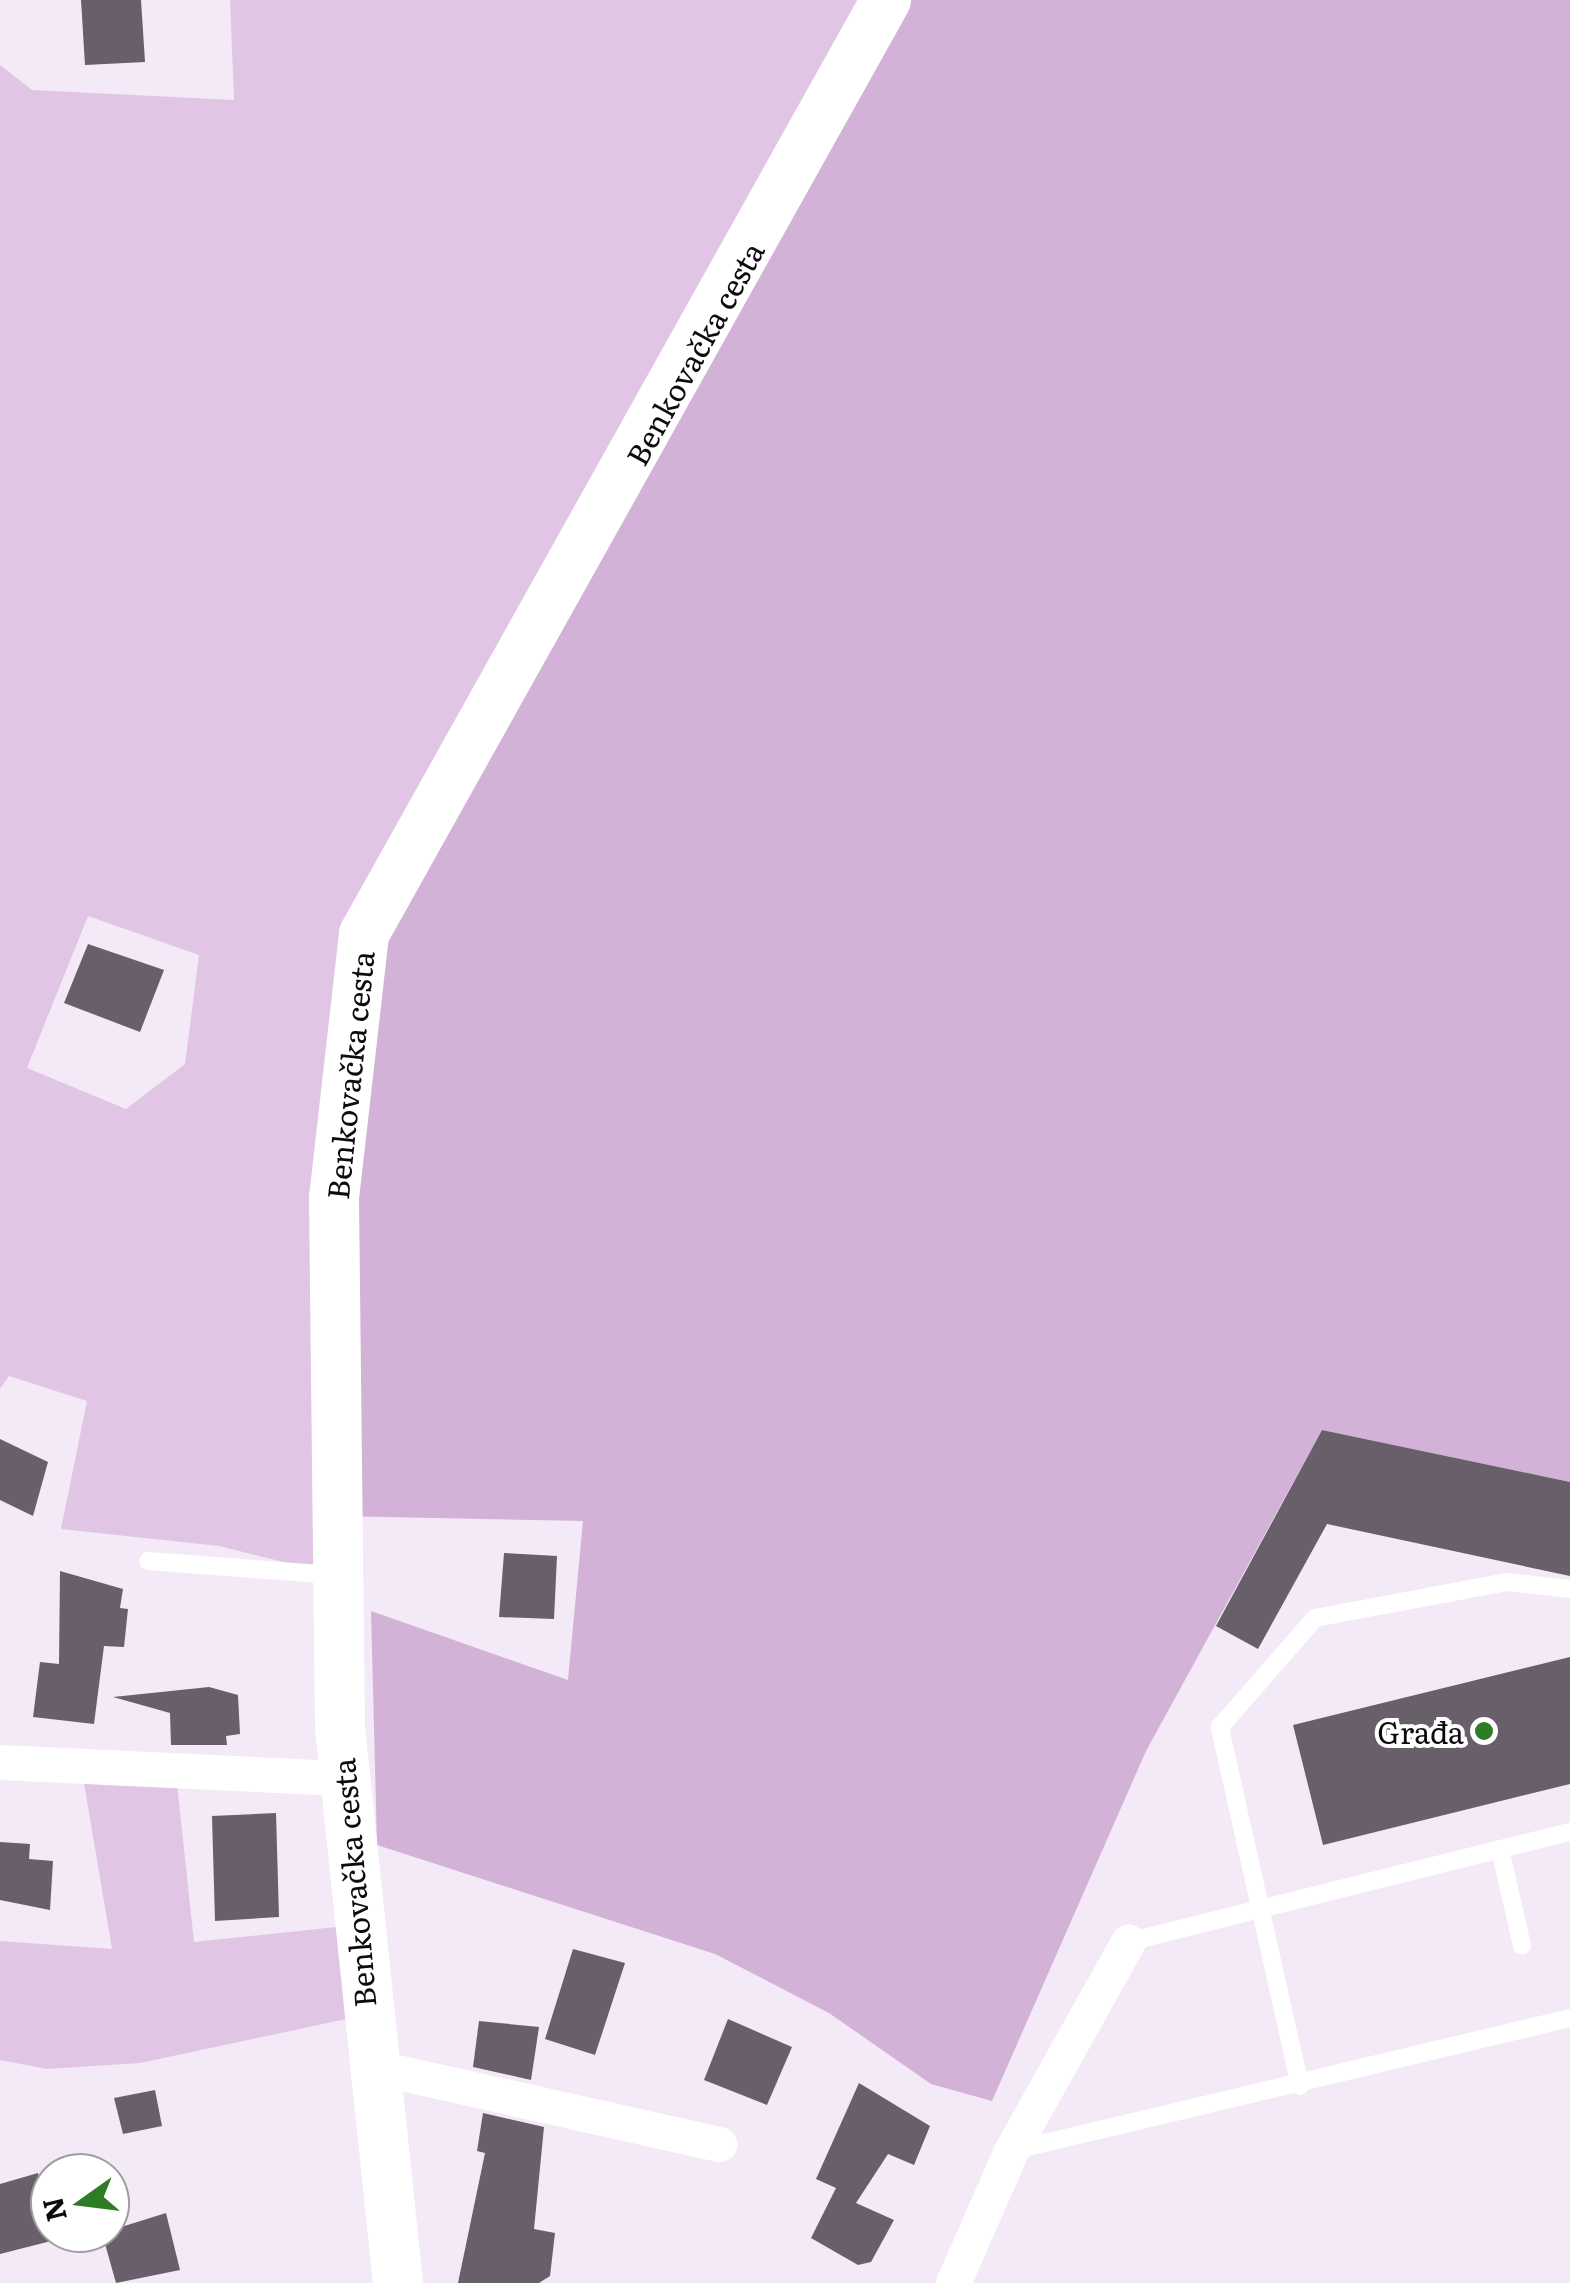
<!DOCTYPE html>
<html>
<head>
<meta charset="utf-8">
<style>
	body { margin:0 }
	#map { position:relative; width:1570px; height:2283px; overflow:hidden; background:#f4e9f6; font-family:Literata,serif }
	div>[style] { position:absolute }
	.green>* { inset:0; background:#e0c6e4 }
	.forest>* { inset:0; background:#d2b2d7 }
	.building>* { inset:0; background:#685f6a }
	.service>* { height:18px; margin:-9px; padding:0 9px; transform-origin:9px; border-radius:9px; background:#fff }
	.minor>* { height:35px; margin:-17.5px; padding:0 17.5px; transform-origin:17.5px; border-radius:17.5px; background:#fff }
	.secondary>* { height:50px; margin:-25px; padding:0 25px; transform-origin:25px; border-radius:25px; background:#fff }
	.dots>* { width:28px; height:28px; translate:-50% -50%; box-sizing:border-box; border:5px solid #fff; border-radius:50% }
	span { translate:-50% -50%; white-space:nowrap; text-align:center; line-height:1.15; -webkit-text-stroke:8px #fff; paint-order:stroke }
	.street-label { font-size:30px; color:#0e0a0f }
	.poi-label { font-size:30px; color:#0e0a0f }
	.right { translate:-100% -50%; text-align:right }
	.north { position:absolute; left:30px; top:2153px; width:100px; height:100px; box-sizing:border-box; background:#fff; border:2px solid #9f9d9f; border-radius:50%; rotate:256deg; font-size:28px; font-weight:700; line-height:40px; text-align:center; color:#0e0a0f }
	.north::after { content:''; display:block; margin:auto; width:35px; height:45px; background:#2e7c25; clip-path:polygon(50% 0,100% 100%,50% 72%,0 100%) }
</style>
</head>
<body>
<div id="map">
	<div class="green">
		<i style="clip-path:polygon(evenodd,230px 0,884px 0,336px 1575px,219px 1546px,61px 1529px,87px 1401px,9px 1376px,0 1389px,0 65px,32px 90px,234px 100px,230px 0,88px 916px,199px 955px,185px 1064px,126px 1109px,27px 1068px,88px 916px)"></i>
		<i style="clip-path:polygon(82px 1771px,176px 1774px,194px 1942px,355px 1925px,365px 2015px,140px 2063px,47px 2069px,0 2060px,0 1941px,112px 1949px)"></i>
	</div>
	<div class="forest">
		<i style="clip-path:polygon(886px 0,1570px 0,1570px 1482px,1322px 1430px,1146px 1751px,992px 2101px,931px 2084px,829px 2013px,715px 1954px,377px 1845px,371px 1611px,568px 1680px,583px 1521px,335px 1516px,364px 934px)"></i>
	</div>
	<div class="building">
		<i style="clip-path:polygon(81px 0,141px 0,145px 62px,85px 65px)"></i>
		<i style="clip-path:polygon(88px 944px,164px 970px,140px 1032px,64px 1003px)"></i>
		<i style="clip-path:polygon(1322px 1430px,1570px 1482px,1570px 1576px,1327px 1524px,1258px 1649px,1216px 1626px)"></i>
		<i style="clip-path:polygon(0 1439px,48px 1462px,33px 1516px,0 1500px)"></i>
		<i style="clip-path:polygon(504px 1553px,557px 1556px,554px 1619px,499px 1617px)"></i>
		<i style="clip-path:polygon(60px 1571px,123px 1589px,120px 1608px,128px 1609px,124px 1647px,104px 1646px,94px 1724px,33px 1717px,40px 1662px,59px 1664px)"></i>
		<i style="clip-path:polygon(1570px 1657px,1570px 1784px,1323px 1845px,1293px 1725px)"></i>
		<i style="clip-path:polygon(209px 1687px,238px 1695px,240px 1734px,226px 1736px,227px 1745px,171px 1745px,170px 1713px,113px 1697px)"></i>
		<i style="clip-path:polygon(276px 1813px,279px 1917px,215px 1921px,212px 1816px)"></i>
		<i style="clip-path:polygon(0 1842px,30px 1844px,29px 1859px,53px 1861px,50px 1910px,0 1900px)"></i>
		<i style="clip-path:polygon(573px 1949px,625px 1963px,595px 2055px,545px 2039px)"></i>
		<i style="clip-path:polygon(728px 2019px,792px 2047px,767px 2105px,704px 2080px)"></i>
		<i style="clip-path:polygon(479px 2021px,539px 2027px,531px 2080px,473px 2067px)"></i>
		<i style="clip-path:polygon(859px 2083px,930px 2126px,914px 2165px,888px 2154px,856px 2203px,894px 2220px,871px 2262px,858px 2265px,811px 2238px,836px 2188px,816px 2179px)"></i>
		<i style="clip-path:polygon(155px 2090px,162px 2126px,123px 2134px,114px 2098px)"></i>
		<i style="clip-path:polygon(483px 2113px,544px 2127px,534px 2229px,555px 2233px,550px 2276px,539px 2283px,458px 2283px,485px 2153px,477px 2151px)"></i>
		<i style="clip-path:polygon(38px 2173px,55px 2240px,0 2254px,0 2184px)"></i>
		<i style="clip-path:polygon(166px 2213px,180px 2270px,116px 2283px,102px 2233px)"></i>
	</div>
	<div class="service">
		<i style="left:148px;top:1561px;width:189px;rotate:4.3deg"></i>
		<i style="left:1500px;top:1849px;width:99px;rotate:77.2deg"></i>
		<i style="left:1128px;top:1942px;width:455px;rotate:-14deg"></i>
		<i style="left:1300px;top:2086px;width:368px;rotate:-102.6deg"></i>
		<i style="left:1220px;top:1727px;width:145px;rotate:-48.9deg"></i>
		<i style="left:1315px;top:1618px;width:196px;rotate:-10.6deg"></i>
		<i style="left:1508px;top:1582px;width:62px;rotate:6.4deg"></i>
		<i style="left:1011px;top:2151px;width:575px;rotate:-13.38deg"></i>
	</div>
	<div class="minor">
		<i style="left:0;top:1762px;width:342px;rotate:2.7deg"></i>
		<i style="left:370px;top:2066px;width:358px;rotate:12.6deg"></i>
		<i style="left:953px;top:2283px;width:144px;rotate:-66.3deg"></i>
		<i style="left:1011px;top:2151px;width:240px;rotate:-60.8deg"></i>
	</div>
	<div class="secondary">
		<i style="left:398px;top:2283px;width:559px;rotate:-95.96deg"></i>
		<i style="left:340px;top:1727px;width:529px;rotate:-90.65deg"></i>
		<i style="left:334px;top:1198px;width:266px;rotate:-83.5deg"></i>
		<i style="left:364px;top:934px;width:1070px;rotate:-60.8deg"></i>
	</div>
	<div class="dots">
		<i style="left:1484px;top:1731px;background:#2e7c25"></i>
	</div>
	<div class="street-label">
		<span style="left:694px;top:353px;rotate:-61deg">Benkovačka cesta</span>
		<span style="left:349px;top:1075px;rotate:-84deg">Benkovačka cesta</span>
		<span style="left:353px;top:1883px;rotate:-95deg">Benkovačka cesta</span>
	</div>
	<div class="poi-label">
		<span class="right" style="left:1464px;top:1731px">Građa</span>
	</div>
	<div class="north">N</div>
</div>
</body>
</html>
